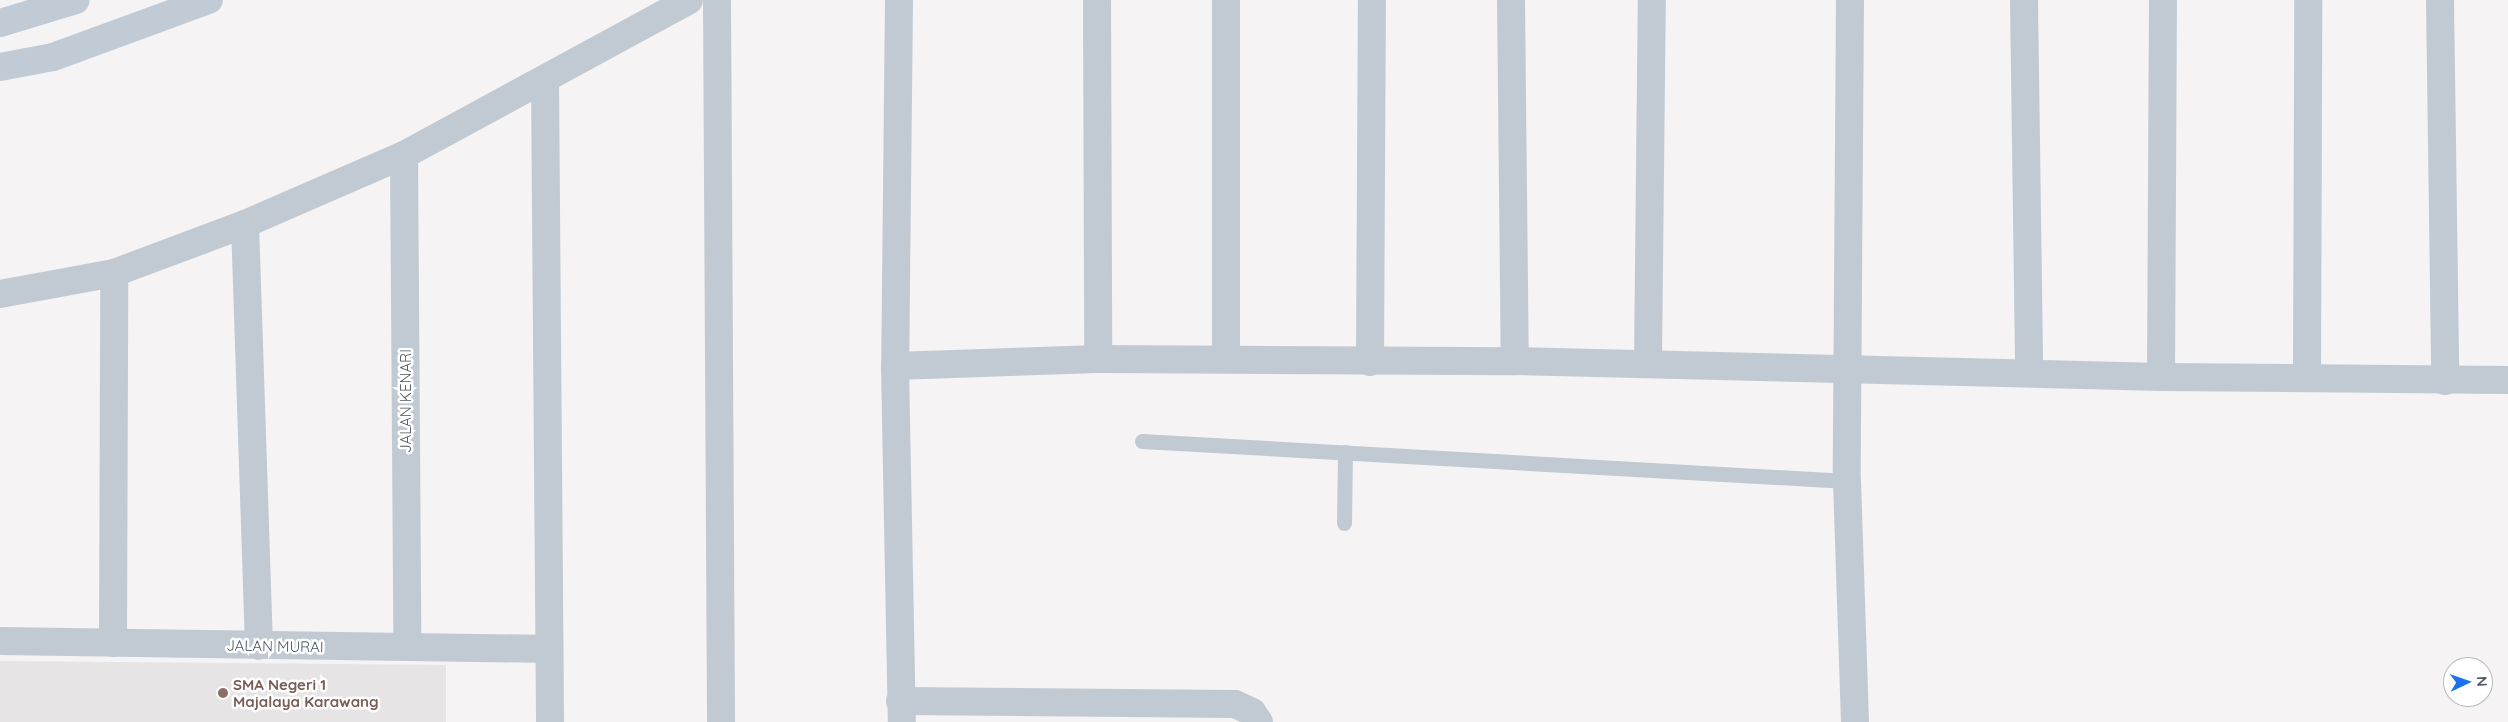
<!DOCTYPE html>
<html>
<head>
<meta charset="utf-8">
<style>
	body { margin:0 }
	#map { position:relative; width:2508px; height:722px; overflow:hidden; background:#f5f3f3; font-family:Quicksand,sans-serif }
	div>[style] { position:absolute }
	.education>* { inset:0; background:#e6e4e5 }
	.lane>* { height:15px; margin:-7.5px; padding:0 7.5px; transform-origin:7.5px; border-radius:7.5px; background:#c1cad2 }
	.street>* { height:28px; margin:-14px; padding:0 14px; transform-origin:14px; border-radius:14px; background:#c1cad2 }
	.secondary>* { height:28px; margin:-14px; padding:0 14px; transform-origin:14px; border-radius:14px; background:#c1cbd6 }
	.dots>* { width:14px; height:14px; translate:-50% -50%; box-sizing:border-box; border:2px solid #fff; border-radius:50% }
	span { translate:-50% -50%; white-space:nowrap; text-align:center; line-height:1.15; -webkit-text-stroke:5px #fff; paint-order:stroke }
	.street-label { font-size:15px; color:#4a5661 }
	.education-label { font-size:15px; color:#785e54; font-weight:700 }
	.left { translate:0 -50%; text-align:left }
	.north { position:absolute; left:2443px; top:657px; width:50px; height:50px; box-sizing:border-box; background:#fff; border:1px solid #b7bbc0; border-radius:50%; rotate:87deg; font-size:14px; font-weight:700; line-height:20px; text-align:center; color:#4a5661 }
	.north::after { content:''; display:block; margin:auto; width:18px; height:22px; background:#1a73e8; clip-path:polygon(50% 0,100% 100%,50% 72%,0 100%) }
</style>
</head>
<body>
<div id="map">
	<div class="education">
		<i style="clip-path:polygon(0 661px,446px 665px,446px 722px,0 722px)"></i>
	</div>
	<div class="lane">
		<i style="left:1142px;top:441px;width:706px;rotate:3.25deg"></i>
		<i style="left:1344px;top:523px;width:71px;rotate:-89.2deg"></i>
	</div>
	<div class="street">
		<i style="left:717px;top:0;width:722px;rotate:89.68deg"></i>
		<i style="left:899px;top:0;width:366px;rotate:90.6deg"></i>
		<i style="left:895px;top:366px;width:356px;rotate:88.9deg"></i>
		<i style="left:1097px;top:0;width:359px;rotate:89.8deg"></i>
		<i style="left:1511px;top:0;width:361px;rotate:89.4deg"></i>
		<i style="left:1850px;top:0;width:481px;rotate:90.4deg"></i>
		<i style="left:1847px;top:481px;width:241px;rotate:88.1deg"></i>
		<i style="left:2024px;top:0;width:372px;rotate:89.2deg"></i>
		<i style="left:2440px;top:0;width:381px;rotate:89.2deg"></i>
		<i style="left:545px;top:80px;width:642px;rotate:89.55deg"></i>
		<i style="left:404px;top:155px;width:491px;rotate:89.6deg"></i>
		<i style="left:245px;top:224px;width:422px;rotate:88.1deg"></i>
		<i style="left:0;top:294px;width:116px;rotate:-10.4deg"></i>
		<i style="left:114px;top:273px;width:140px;rotate:-20.5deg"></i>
		<i style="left:245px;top:224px;width:173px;rotate:-23.5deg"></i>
		<i style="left:404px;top:155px;width:324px;rotate:-28.5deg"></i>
		<i style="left:1226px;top:358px;width:358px;rotate:-90deg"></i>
		<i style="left:1370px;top:362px;width:362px;rotate:-89.7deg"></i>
		<i style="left:1648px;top:362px;width:362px;rotate:-89.4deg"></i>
		<i style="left:895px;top:366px;width:203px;rotate:-2deg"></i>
		<i style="left:1098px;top:359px;width:417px;rotate:0.3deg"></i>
		<i style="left:1515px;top:361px;width:646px;rotate:1.42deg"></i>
		<i style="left:2161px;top:377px;width:347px;rotate:0.5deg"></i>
		<i style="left:2161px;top:377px;width:377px;rotate:-89.7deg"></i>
		<i style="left:2307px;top:378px;width:378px;rotate:-89.8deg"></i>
		<i style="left:0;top:641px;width:549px;rotate:0.83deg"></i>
		<i style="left:113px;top:643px;width:370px;rotate:-89.8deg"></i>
		<i style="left:900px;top:701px;width:335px;rotate:0.5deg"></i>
		<i style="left:1235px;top:704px;width:19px;rotate:25deg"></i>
		<i style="left:1252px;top:712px;width:12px;rotate:55deg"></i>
	</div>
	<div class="secondary">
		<i style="left:0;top:23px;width:79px;rotate:-16.8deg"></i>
		<i style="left:0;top:67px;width:54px;rotate:-10.7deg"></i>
		<i style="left:53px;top:57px;width:166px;rotate:-20.1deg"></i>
	</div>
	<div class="dots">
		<i style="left:223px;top:693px;background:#8d6e63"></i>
	</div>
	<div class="street-label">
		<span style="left:406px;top:401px;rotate:-90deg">JALAN KENARI</span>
		<span style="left:275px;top:646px;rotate:1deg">JALAN MURAI</span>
	</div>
	<div class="education-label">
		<span class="left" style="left:233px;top:693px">SMA Negeri 1<br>Majalaya Karawang</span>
	</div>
	<div class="north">N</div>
</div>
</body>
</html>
